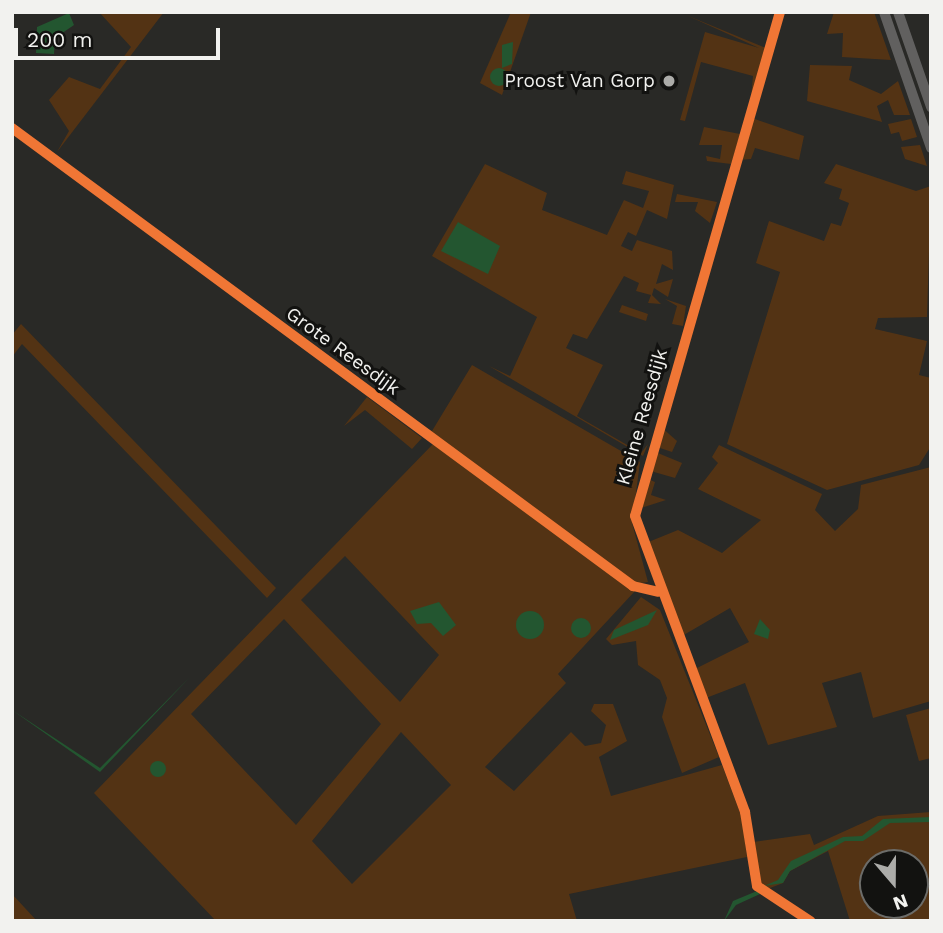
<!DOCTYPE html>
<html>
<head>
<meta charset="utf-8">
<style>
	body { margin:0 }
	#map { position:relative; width:943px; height:933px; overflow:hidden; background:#292926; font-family:"Work Sans",sans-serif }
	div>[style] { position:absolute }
	.green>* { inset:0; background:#533314 }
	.water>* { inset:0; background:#235630 }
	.round { border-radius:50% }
	.street>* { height:6px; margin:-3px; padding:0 3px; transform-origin:3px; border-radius:3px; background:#595957 }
	.primary>* { height:10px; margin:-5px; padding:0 5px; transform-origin:5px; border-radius:5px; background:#61605f }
	.cycleway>* { height:10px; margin:-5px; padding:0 5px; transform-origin:5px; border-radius:5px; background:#f07635 }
	.dots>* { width:19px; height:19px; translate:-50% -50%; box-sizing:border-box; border:4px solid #121210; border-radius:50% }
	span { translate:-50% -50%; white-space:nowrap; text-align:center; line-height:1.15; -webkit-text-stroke:6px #121210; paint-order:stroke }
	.poi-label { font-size:19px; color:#f2f2ef }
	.right { translate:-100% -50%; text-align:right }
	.street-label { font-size:19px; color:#f2f2ef }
	.frame { position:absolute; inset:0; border:14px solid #f2f2ef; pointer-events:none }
	.north { position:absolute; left:859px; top:849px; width:70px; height:70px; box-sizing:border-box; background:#121210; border:2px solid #6c6c69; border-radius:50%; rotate:160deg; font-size:19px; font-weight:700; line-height:28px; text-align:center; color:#f2f2ef }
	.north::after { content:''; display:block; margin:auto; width:24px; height:32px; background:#acaca9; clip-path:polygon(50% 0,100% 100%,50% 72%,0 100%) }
	.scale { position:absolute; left:14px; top:28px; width:206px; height:32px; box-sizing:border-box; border:4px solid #f2f2ef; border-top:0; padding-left:9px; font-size:21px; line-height:24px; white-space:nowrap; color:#f2f2ef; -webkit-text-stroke:5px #121210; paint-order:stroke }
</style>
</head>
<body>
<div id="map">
	<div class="green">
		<i style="clip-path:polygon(99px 12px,164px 12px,57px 152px,69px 131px,49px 100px,69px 77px,100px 89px,131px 47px)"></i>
		<i style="clip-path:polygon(511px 12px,531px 12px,502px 95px,480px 83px)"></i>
		<i style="clip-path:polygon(834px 12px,874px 12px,891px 60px,842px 57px,843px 33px,827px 34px)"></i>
		<i style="clip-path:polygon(686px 15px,766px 48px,751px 98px,753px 76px,701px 62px,685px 121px,680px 120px,705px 32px,759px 48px)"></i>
		<i style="clip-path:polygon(810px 65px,852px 66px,849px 80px,881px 94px,898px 81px,910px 115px,894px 115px,888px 100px,877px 106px,882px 122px,807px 101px)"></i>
		<i style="clip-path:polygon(752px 118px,804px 136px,799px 160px,755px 148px,751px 159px,739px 160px)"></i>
		<i style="clip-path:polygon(911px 119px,917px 137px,902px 141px,899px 132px,891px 134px,888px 124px)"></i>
		<i style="clip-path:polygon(704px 127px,740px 134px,731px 164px,707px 161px,706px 156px,720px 159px,722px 145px,699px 145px)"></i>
		<i style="clip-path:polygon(920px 145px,927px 166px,905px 159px,901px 147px)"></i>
		<i style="clip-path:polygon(485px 164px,547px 193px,542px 210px,607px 235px,624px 200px,643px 208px,649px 191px,622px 184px,626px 171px,674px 185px,667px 219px,647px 210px,636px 236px,628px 232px,621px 246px,632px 251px,637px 240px,672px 251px,673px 270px,662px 264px,656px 284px,673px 279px,668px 297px,654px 288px,652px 295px,661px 304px,648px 303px,651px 295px,636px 291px,639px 283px,624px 276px,587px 339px,573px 334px,566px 348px,603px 365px,577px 416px,641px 453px,648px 444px,643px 456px,489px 366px,510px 376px,537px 317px,432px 256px)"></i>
		<i style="clip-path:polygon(836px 164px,916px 191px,931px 186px,927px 317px,878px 318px,875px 329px,927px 341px,919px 375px,931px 378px,931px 446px,919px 465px,827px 490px,727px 444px,780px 272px,756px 263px,769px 221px,824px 241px,831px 223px,841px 226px,849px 203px,839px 199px,842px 189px,824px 183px)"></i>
		<i style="clip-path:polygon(677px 194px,717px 202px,710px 223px,695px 211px,698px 202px,675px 202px)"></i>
		<i style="clip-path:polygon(665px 299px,686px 306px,683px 326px,672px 324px,677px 306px)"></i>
		<i style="clip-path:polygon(622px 305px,648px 314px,646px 321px,619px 312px)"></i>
		<i style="clip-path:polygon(21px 324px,276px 588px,267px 598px,22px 344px,12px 357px,12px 335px)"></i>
		<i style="clip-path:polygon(472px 365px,640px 462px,632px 523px,648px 582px,634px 584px,403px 415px,432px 431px)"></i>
		<i style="clip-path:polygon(367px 397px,422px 438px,412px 449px,365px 410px,344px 426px)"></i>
		<i style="clip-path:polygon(660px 426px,677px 441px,672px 452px,657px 447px)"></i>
		<i style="clip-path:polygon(evenodd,433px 444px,635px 591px,558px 674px,566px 683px,485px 767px,514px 791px,571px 732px,585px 746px,601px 743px,606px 725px,591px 711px,594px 704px,613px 704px,627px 741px,599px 757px,611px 796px,722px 765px,742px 818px,747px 857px,569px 894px,577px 921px,216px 921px,94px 793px,433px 444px,345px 556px,439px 655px,400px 702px,301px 600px,345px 556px,433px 444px,284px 619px,381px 724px,296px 825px,191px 714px,284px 619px,433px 444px,401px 732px,451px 785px,352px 884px,312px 841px,401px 732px)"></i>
		<i style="clip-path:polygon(719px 445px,822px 494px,815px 510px,835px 531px,858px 509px,861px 485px,931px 467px,931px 701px,873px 718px,861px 672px,822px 683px,837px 727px,768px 745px,745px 683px,706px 698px,695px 669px,749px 642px,730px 608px,682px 636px,646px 543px,678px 530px,722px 553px,761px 520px,698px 489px,718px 463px,712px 457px)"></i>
		<i style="clip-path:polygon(653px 451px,682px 463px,675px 478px,647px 470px)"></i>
		<i style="clip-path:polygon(648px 479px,655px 482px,651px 495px,666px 500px,641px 508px)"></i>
		<i style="clip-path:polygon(641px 597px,660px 610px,719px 757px,682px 773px,662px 717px,667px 698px,660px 680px,638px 665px,636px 641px,612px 645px,606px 639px)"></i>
		<i style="clip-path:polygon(931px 708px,931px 758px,919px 761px,906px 715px)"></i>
		<i style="clip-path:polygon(evenodd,931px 812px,931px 921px,850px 921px,828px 851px,790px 871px,783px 883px,765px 890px,760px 883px,753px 842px,810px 834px,814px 845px,878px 816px,931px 812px,873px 863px,915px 863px,915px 905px,873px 905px,873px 863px)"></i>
		<i style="clip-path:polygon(12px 894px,37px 921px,12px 921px)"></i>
	</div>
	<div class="water">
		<i style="clip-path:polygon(69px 13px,74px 25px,55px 38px,54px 54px,36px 53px,37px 27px)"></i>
		<i style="clip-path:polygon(513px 42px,512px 64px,502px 68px,502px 45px)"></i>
		<i class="round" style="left:490px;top:68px;width:18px;height:18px"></i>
		<i style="clip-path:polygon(458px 222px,500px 246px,488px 274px,441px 251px)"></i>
		<i style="clip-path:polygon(439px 602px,456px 625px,443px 636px,431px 623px,417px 624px,410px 611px)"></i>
		<i style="clip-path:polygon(657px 610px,648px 625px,610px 640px,614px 630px)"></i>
		<i class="round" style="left:516px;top:611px;width:28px;height:28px"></i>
		<i class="round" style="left:571px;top:618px;width:20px;height:20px"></i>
		<i style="clip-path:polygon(760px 619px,770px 630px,768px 639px,754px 634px)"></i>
		<i style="clip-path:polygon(190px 677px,100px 772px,12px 710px,100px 768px)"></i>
		<i class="round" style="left:150px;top:761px;width:16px;height:16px"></i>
		<i style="clip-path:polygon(931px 817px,931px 822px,890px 823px,863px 841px,845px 841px,790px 871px,783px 883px,764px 886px,778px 880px,791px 861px,843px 837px,862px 836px,883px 819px)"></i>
		<i style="clip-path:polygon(757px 891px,760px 894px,736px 905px,724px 921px,733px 901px)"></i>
	</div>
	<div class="street">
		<i style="left:780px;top:12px;width:524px;rotate:106.05deg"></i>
		<i style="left:635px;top:516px;width:316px;rotate:69.6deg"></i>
		<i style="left:745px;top:812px;width:75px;rotate:80.8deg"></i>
		<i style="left:757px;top:886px;width:64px;rotate:33.4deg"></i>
		<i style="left:12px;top:128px;width:772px;rotate:36.41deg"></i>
		<i style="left:633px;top:586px;width:26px;rotate:13deg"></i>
	</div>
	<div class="primary">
		<i style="left:884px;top:12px;width:144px;rotate:70.9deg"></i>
		<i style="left:898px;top:12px;width:101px;rotate:70.8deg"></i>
	</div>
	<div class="cycleway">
		<i style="left:780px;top:12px;width:524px;rotate:106.05deg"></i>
		<i style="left:635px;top:516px;width:316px;rotate:69.6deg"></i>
		<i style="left:745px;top:812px;width:75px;rotate:80.8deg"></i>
		<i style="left:757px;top:886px;width:64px;rotate:33.4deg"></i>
		<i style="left:12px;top:128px;width:772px;rotate:36.41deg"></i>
		<i style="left:633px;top:586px;width:26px;rotate:13deg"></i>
	</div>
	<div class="dots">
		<i style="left:669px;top:81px;background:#acaca9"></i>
	</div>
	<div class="poi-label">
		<span class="right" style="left:655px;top:81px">Proost Van Gorp</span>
	</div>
	<div class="street-label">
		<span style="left:343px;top:351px;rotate:36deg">Grote Reesdijk</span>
		<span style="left:642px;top:417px;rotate:-74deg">Kleine Reesdijk</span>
	</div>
	<div class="frame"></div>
	<div class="north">N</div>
	<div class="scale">200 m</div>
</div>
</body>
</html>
